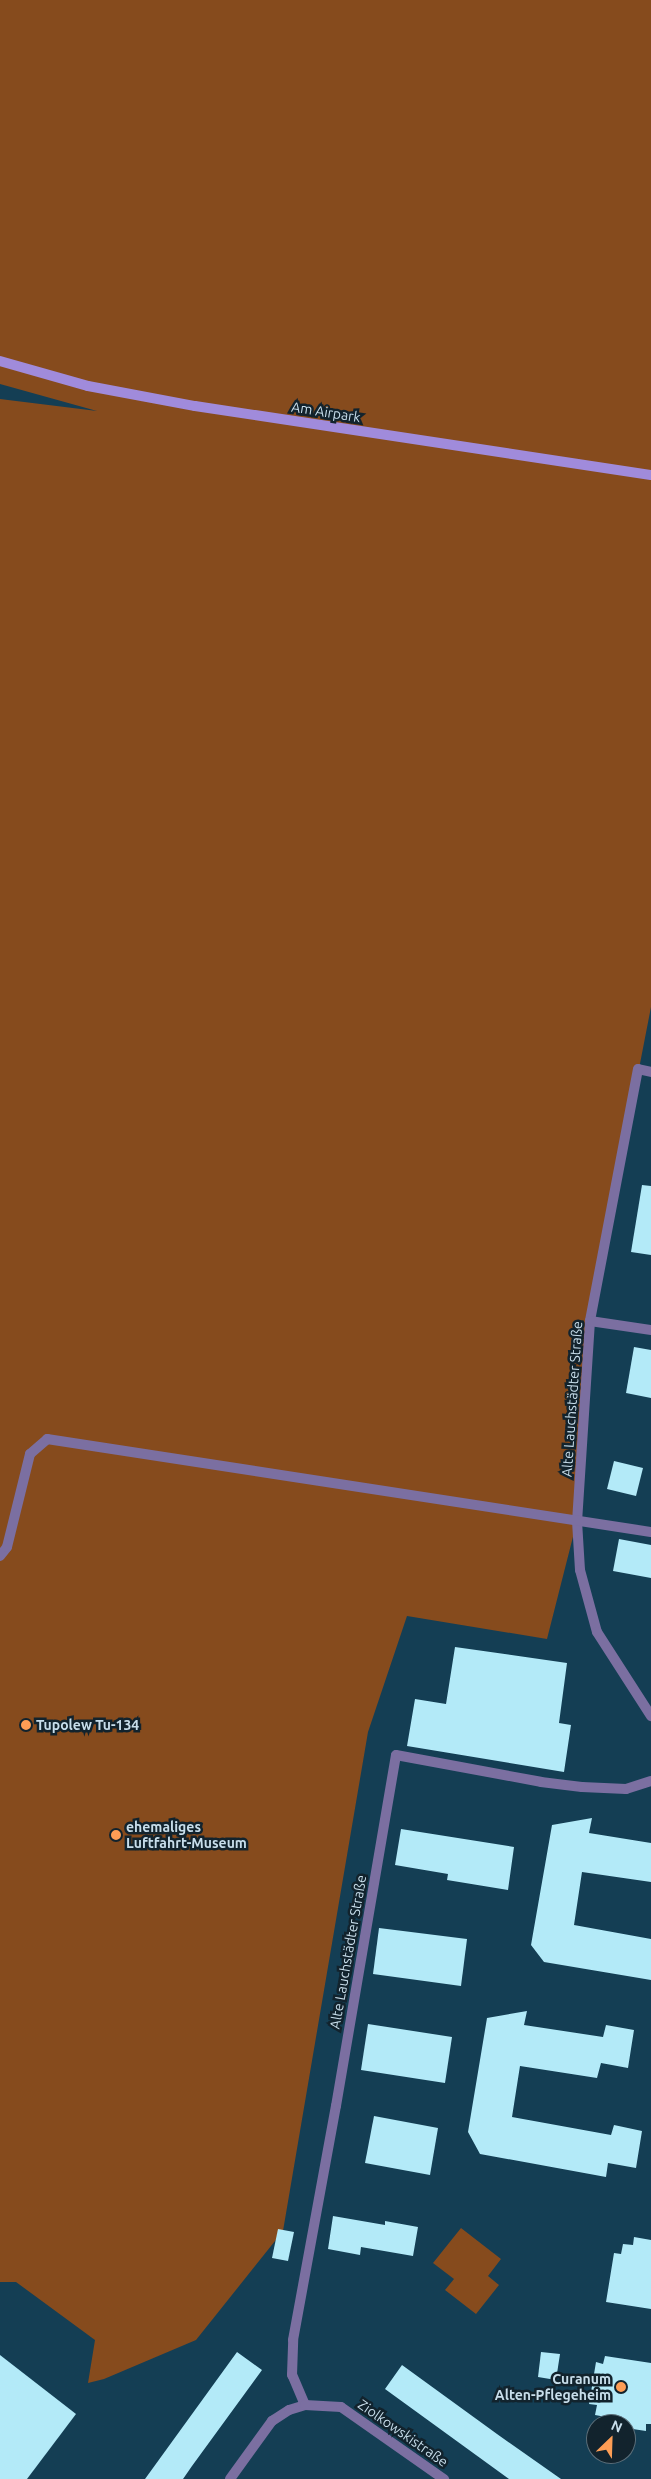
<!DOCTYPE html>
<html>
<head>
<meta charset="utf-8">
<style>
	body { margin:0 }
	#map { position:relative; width:651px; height:2479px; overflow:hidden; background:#143e54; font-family:Ubuntu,sans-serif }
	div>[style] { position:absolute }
	.green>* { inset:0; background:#864b1d }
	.building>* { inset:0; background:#b3eaf8 }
	.street>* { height:10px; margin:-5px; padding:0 5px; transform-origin:5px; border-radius:5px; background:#7b6fa1 }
	.secondary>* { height:10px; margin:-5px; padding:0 5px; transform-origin:5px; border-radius:5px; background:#a08bdb }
	.dots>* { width:14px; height:14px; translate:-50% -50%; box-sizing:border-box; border:2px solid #12232d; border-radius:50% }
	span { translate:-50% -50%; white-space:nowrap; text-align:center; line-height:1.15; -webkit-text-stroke:5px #12232d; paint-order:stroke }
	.street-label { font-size:14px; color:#c8deeb }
	.poi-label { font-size:14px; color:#c8deeb; font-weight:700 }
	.left { translate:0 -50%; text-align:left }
	.right { translate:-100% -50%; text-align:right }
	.north { position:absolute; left:586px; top:2414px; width:50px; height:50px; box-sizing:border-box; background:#12232d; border:1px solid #5b6e79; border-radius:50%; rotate:24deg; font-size:14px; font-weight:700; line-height:20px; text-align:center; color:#c8deeb }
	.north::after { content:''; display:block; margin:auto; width:18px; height:22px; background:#fd9d55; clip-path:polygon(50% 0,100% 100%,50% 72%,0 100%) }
</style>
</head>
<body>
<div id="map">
	<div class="green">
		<i style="clip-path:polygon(0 0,651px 0,651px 1007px,590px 1321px,577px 1521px,547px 1639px,407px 1616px,368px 1732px,283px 2231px,196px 2340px,104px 2379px,88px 2383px,95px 2340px,16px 2282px,0 2282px,0 399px,97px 411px,0 384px)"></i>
		<i style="clip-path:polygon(461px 2228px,501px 2259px,488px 2276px,499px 2285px,476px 2314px,445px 2290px,454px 2279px,433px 2263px)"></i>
	</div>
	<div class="building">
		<i style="clip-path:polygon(642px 1185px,651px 1186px,651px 1255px,631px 1252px)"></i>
		<i style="clip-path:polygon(634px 1347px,651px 1350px,651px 1398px,626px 1393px)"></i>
		<i style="clip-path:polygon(614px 1461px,643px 1468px,636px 1496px,607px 1489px)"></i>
		<i style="clip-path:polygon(619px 1539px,651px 1545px,651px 1578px,613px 1571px)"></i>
		<i style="clip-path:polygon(455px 1647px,567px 1663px,559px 1723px,571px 1725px,564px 1772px,407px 1746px,415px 1699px,446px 1704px)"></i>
		<i style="clip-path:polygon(592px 1818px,589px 1833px,651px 1843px,651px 1882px,582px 1872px,574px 1925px,651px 1939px,651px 1980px,544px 1962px,531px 1945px,552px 1825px)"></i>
		<i style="clip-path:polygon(401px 1829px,514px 1847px,508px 1890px,447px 1880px,448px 1874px,395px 1865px)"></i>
		<i style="clip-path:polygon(379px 1928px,467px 1939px,461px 1986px,373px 1974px)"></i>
		<i style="clip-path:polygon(527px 2011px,524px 2025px,603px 2037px,606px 2025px,634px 2030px,628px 2068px,601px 2063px,597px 2078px,520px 2066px,512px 2117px,611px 2135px,614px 2125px,642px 2131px,636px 2168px,608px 2163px,606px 2177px,480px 2154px,468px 2132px,487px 2018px)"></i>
		<i style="clip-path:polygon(368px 2024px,452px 2037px,445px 2083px,361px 2070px)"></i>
		<i style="clip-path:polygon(374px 2116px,438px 2128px,430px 2175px,365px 2163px)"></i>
		<i style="clip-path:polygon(333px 2216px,385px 2225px,385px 2221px,418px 2227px,413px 2256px,361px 2247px,360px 2255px,328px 2249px)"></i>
		<i style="clip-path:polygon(278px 2229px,294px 2232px,288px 2261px,272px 2258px)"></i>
		<i style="clip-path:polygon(634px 2237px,651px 2240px,651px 2309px,606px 2302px,614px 2253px,621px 2254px,623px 2244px,633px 2245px)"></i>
		<i style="clip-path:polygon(237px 2352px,262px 2370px,192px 2466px,183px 2479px,145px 2479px)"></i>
		<i style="clip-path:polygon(541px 2352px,560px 2354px,556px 2380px,538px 2377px)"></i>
		<i style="clip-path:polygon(0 2355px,76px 2414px,27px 2479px,0 2479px)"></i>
		<i style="clip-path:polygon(605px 2356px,651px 2363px,651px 2424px,646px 2424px,646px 2431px,626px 2428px,626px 2424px,605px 2424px,606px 2417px,595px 2415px,597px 2405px,589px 2404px,596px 2362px,603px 2364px)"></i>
		<i style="clip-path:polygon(402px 2365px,497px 2434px,561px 2479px,509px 2479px,385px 2389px)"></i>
	</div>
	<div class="street">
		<i style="left:651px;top:1072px;width:13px;rotate:-167deg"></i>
		<i style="left:638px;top:1069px;width:257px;rotate:100.8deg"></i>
		<i style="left:590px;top:1321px;width:200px;rotate:93.7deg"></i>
		<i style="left:577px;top:1521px;width:49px;rotate:86.5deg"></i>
		<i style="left:580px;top:1570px;width:64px;rotate:74.7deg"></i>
		<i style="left:597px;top:1632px;width:100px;rotate:57.3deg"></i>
		<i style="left:590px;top:1321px;width:62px;rotate:8.4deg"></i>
		<i style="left:0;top:1556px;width:11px;rotate:-52deg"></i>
		<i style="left:7px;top:1547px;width:96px;rotate:-76.1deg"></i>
		<i style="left:30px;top:1454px;width:23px;rotate:-41deg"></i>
		<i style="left:47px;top:1439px;width:611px;rotate:8.75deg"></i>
		<i style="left:305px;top:2405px;width:33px;rotate:-113deg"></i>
		<i style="left:292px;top:2375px;width:35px;rotate:-88deg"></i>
		<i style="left:293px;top:2340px;width:238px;rotate:-79.6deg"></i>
		<i style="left:336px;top:2106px;width:356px;rotate:-80.3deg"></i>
		<i style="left:396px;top:1755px;width:147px;rotate:10.5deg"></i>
		<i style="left:541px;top:1782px;width:41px;rotate:7deg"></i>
		<i style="left:582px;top:1787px;width:44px;rotate:2.6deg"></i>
		<i style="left:626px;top:1789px;width:26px;rotate:-18deg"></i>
		<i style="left:230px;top:2479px;width:72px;rotate:-54.1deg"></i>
		<i style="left:272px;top:2421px;width:20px;rotate:-33deg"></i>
		<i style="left:289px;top:2410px;width:17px;rotate:-17deg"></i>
		<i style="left:305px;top:2405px;width:36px;rotate:3deg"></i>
		<i style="left:341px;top:2407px;width:126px;rotate:35deg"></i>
	</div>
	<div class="secondary">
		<i style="left:0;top:361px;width:91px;rotate:15.9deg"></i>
		<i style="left:88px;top:386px;width:109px;rotate:10.6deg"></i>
		<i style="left:195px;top:406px;width:461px;rotate:8.6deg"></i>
	</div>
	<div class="dots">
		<i style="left:26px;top:1725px;background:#fd9d55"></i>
		<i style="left:116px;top:1835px;background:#fd9d55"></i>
		<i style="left:621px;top:2387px;background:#fd9d55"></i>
	</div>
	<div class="street-label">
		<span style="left:326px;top:412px;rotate:9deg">Am Airpark</span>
		<span style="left:572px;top:1399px;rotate:-86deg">Alte Lauchstädter Straße</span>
		<span style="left:348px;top:1952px;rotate:-80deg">Alte Lauchstädter Straße</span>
		<span style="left:403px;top:2433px;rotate:35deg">Ziolkowskistraße</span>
	</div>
	<div class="poi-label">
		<span class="left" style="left:36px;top:1725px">Tupolew Tu-134</span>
		<span class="left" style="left:126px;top:1835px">ehemaliges<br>Luftfahrt-Museum</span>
		<span class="right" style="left:611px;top:2387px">Curanum<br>Alten-Pflegeheim</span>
	</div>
	<div class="north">N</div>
</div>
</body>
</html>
